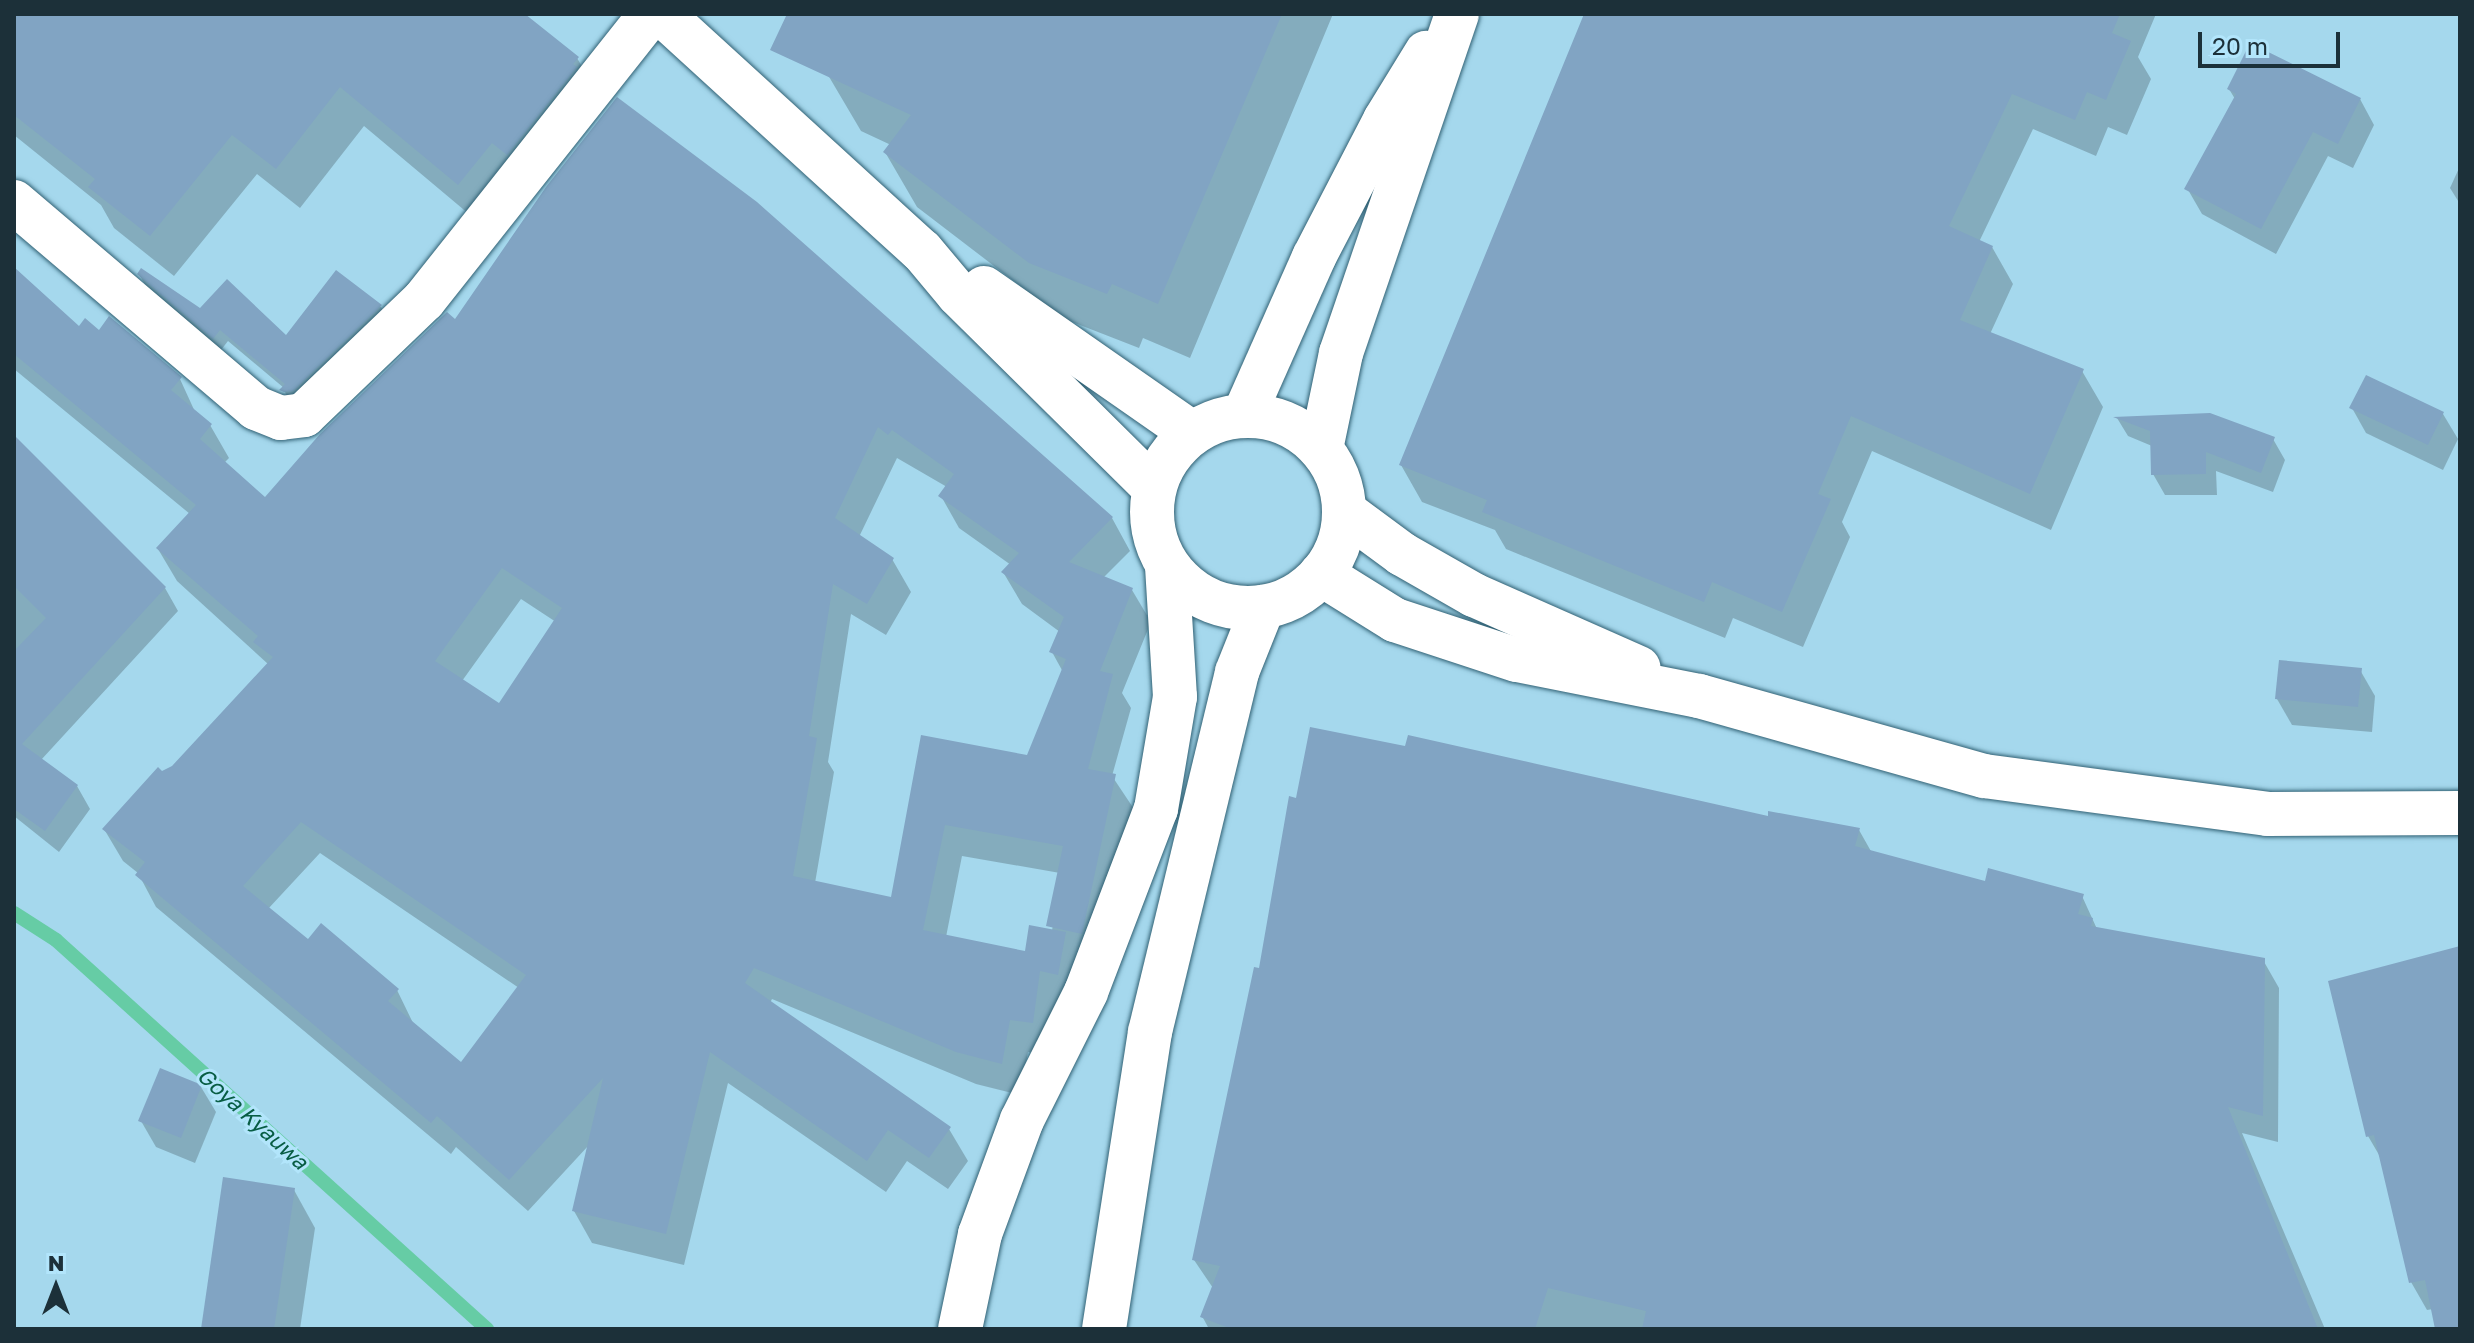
<!DOCTYPE html>
<html>
<head>
<meta charset="utf-8">
<style>
	body { margin:0 }
	#map { position:relative; width:2474px; height:1343px; overflow:hidden; background:#a5d8ed; font-family:"Golos Text",sans-serif }
	div>[style] { position:absolute }
	.shadow>* { inset:0; background:#0003 }
	.stream>* { height:14px; margin:-7px; padding:0 7px; transform-origin:7px; border-radius:7px; background:#66cca5 }
	.building>* { inset:0; background:#81a4c3 }
	.roads { filter:drop-shadow(0 0 2px #316174) drop-shadow(0 0 2px #316174) }
	.street>* { height:44px; margin:-22px; padding:0 22px; transform-origin:22px; border-radius:22px; background:#fff }
	.secondary>* { height:44px; margin:-22px; padding:0 22px; transform-origin:22px; border-radius:22px; background:#fff }
	.secondary>.ring { margin:-22px; padding:0; box-sizing:content-box; background:none; border:44px solid #fff; border-radius:50% }
	span { translate:-50% -50%; white-space:nowrap; text-align:center; line-height:1.15; -webkit-text-stroke:6px #b2e5fb; paint-order:stroke }
	.water-label { font-size:22px; color:#085d44; font-style:italic }
	.frame { position:absolute; inset:0; border:16px solid #1c3039; pointer-events:none }
	.north { position:absolute; left:16px; top:1247px; width:80px; height:80px; -webkit-text-stroke:6px #b2e5fb; paint-order:stroke; rotate:0deg; font-size:22px; font-weight:700; line-height:32px; text-align:center; color:#1c3039 }
	.north::after { content:''; display:block; margin:auto; width:28px; height:36px; background:#1c3039; clip-path:polygon(50% 0,100% 100%,50% 72%,0 100%) }
	.scale { position:absolute; left:2198px; top:32px; width:142px; height:36px; box-sizing:border-box; border:4px solid #1c3039; border-top:0; padding-left:10px; font-size:24px; line-height:28px; white-space:nowrap; color:#1c3039; -webkit-text-stroke:6px #b2e5fb; paint-order:stroke }
</style>
</head>
<body>
<div id="map">
	<div class="shadow">
		<i style="clip-path:polygon(14px 14px,522px 14px,577px 58px,601px 99px,482px 225px,364px 126px,300px 208px,257px 174px,174px 276px,114px 228px,101px 205px,14px 135px)"></i>
		<i style="clip-path:polygon(792px 14px,1333px 14px,1190px 358px,1143px 338px,1139px 348px,1062px 318px,917px 207px,885px 152px,891px 145px,861px 131px)"></i>
		<i style="clip-path:polygon(1586px 14px,2156px 14px,2138px 57px,2151px 79px,2127px 135px,2108px 127px,2096px 156px,2033px 129px,1979px 242px,1992px 247px,2013px 284px,1990px 334px,2082px 371px,2103px 407px,2051px 530px,1872px 451px,1842px 522px,1850px 537px,1803px 647px,1733px 618px,1725px 638px,1506px 549px,1495px 530px,1422px 502px,1401px 465px)"></i>
		<i style="clip-path:polygon(2229px 89px,2360px 99px,2374px 125px,2353px 168px,2328px 156px,2276px 254px,2202px 214px,2187px 188px,2235px 99px)"></i>
		<i style="clip-path:polygon(2460px 166px,2460px 204px,2450px 188px)"></i>
		<i style="clip-path:polygon(evenodd,756px 203px,1112px 518px,1130px 551px,1103px 578px,1132px 590px,1151px 622px,1122px 693px,1131px 708px,1112px 776px,1134px 809px,1051px 1055px,1028px 1052px,1020px 1095px,976px 1084px,772px 999px,770px 1003px,949px 1129px,968px 1161px,948px 1189px,907px 1161px,886px 1192px,728px 1083px,684px 1265px,592px 1243px,574px 1211px,589px 1145px,528px 1211px,456px 1147px,451px 1154px,156px 907px,138px 873px,123px 861px,104px 829px,173px 768px,268px 664px,177px 581px,158px 549px,190px 514px,14px 369px,14px 269px,79px 328px,99px 333px,180px 379px,196px 414px,210px 425px,229px 458px,224px 463px,266px 500px,455px 322px,756px 203px,897px 458px,947px 487px,941px 496px,959px 528px,1011px 565px,1003px 572px,1022px 604px,1060px 632px,1052px 652px,1063px 672px,1028px 757px,923px 737px,893px 899px,815px 883px,834px 772px,828px 762px,851px 614px,886px 635px,911px 592px,892px 559px,859px 537px,897px 458px,756px 203px,521px 599px,556px 622px,500px 705px,462px 681px,521px 599px,756px 203px,320px 853px,519px 988px,461px 1065px,414px 1025px,397px 990px,308px 942px,268px 909px,320px 853px,756px 203px,962px 856px,1060px 873px,1052px 931px,1026px 953px,946px 937px,962px 856px)"></i>
		<i style="clip-path:polygon(336px 273px,381px 307px,388px 319px,288px 402px,284px 388px,228px 341px,221px 350px,146px 286px,139px 274px,200px 310px,286px 338px)"></i>
		<i style="clip-path:polygon(2352px 408px,2443px 414px,2458px 439px,2443px 470px,2366px 433px)"></i>
		<i style="clip-path:polygon(2117px 418px,2273px 439px,2285px 460px,2273px 492px,2216px 471px,2217px 495px,2165px 495px,2153px 474px,2152px 446px,2128px 436px)"></i>
		<i style="clip-path:polygon(14px 438px,165px 588px,178px 611px,41px 760px,77px 786px,90px 809px,59px 852px,14px 816px)"></i>
		<i style="clip-path:polygon(2360px 670px,2375px 696px,2372px 732px,2292px 725px,2277px 699px)"></i>
		<i style="clip-path:polygon(1769px 819px,1859px 830px,1872px 853px,1986px 883px,2082px 896px,2097px 929px,2263px 960px,2279px 988px,2278px 1142px,2242px 1133px,2325px 1329px,1209px 1329px,1202px 1316px,1213px 1288px,1194px 1260px)"></i>
		<i style="clip-path:polygon(2460px 948px,2460px 1329px,2437px 1329px,2433px 1309px,2427px 1310px,2411px 1282px,2382px 1160px,2368px 1136px)"></i>
		<i style="clip-path:polygon(201px 1087px,216px 1112px,195px 1163px,156px 1147px,141px 1121px)"></i>
		<i style="clip-path:polygon(294px 1190px,315px 1228px,300px 1329px,203px 1329px)"></i>
	</div>
	<div class="stream">
		<i style="left:14px;top:913px;width:50px;rotate:32.7deg"></i>
		<i style="left:56px;top:940px;width:581px;rotate:42.07deg"></i>
	</div>
	<div class="building">
		<i style="clip-path:polygon(14px 14px,525px 14px,579px 57px,573px 64px,577px 67px,507px 155px,492px 143px,458px 185px,340px 87px,276px 169px,232px 135px,150px 236px,88px 187px,95px 179px,14px 115px)"></i>
		<i style="clip-path:polygon(787px 14px,1282px 14px,1158px 304px,1112px 284px,1107px 294px,1029px 263px,883px 152px,911px 115px,770px 50px)"></i>
		<i style="clip-path:polygon(1584px 14px,2120px 14px,2112px 33px,2131px 41px,2106px 100px,2087px 92px,2075px 120px,2012px 94px,1949px 226px,1993px 246px,1960px 320px,2084px 369px,2030px 494px,1851px 416px,1818px 494px,1831px 499px,1782px 612px,1712px 582px,1704px 602px,1482px 512px,1487px 500px,1399px 465px)"></i>
		<i style="clip-path:polygon(2250px 43px,2361px 98px,2338px 144px,2313px 132px,2261px 229px,2184px 189px,2236px 94px,2227px 89px)"></i>
		<i style="clip-path:polygon(evenodd,617px 97px,757px 202px,1113px 517px,1069px 562px,1133px 588px,1100px 671px,1113px 674px,1088px 769px,1116px 774px,1082px 934px,1046px 926px,1063px 846px,945px 825px,923px 930px,1025px 951px,1029px 925px,1066px 932px,1058px 975px,1040px 971px,1033px 1023px,1010px 1020px,1002px 1064px,956px 1052px,754px 968px,745px 983px,951px 1127px,929px 1158px,888px 1130px,867px 1161px,710px 1052px,666px 1234px,572px 1211px,603px 1078px,509px 1180px,437px 1116px,431px 1123px,135px 875px,145px 862px,102px 829px,158px 767px,162px 771px,172px 766px,273px 657px,253px 642px,258px 636px,156px 548px,196px 505px,14px 354px,14px 267px,79px 326px,85px 318px,99px 330px,109px 316px,182px 377px,171px 390px,212px 424px,200px 439px,265px 497px,320px 434px,447px 312px,455px 319px,546px 187px,617px 97px,878px 427px,888px 435px,892px 430px,954px 474px,938px 496px,1019px 553px,1001px 572px,1064px 617px,1049px 652px,1066px 659px,1027px 755px,921px 735px,891px 897px,793px 876px,817px 738px,809px 736px,833px 584px,867px 604px,894px 558px,835px 518px,878px 427px,617px 97px,502px 568px,562px 608px,499px 703px,435px 661px,502px 568px,617px 97px,301px 822px,526px 975px,461px 1062px,388px 1001px,399px 989px,321px 923px,308px 939px,243px 886px,301px 822px)"></i>
		<i style="clip-path:polygon(141px 268px,200px 308px,227px 279px,286px 335px,336px 270px,382px 305px,293px 391px,284px 392px,279px 390px,285px 384px,220px 330px,213px 339px,137px 274px)"></i>
		<i style="clip-path:polygon(2366px 375px,2444px 412px,2428px 445px,2349px 408px)"></i>
		<i style="clip-path:polygon(2210px 413px,2275px 437px,2261px 473px,2206px 452px,2206px 474px,2151px 475px,2150px 431px,2113px 417px)"></i>
		<i style="clip-path:polygon(14px 435px,166px 587px,22px 744px,78px 785px,45px 831px,14px 809px,14px 651px,46px 618px,14px 586px)"></i>
		<i style="clip-path:polygon(2279px 660px,2362px 668px,2358px 707px,2275px 699px)"></i>
		<i style="clip-path:polygon(1310px 727px,1405px 746px,1408px 735px,1768px 816px,1768px 811px,1860px 828px,1855px 846px,1985px 881px,1988px 868px,2084px 894px,2078px 914px,2093px 918px,2091px 926px,2265px 958px,2263px 1116px,2228px 1107px,2318px 1329px,1642px 1329px,1646px 1311px,1548px 1288px,1535px 1329px,1232px 1329px,1200px 1317px,1220px 1266px,1192px 1260px,1254px 967px,1259px 968px,1289px 796px,1296px 798px)"></i>
		<i style="clip-path:polygon(2460px 946px,2460px 1329px,2435px 1329px,2425px 1280px,2409px 1283px,2374px 1135px,2366px 1137px,2328px 981px)"></i>
		<i style="clip-path:polygon(160px 1068px,202px 1085px,181px 1138px,138px 1121px)"></i>
		<i style="clip-path:polygon(223px 1177px,295px 1188px,274px 1329px,201px 1329px)"></i>
	</div>
	<div class="roads">
		<div class="street">
			<i style="left:14px;top:202px;width:318px;rotate:40.4deg"></i>
			<i style="left:256px;top:408px;width:27px;rotate:22deg"></i>
			<i style="left:281px;top:418px;width:23px;rotate:-7deg"></i>
			<i style="left:304px;top:415px;width:166px;rotate:-43.8deg"></i>
			<i style="left:424px;top:300px;width:365px;rotate:-51.6deg"></i>
		</div>
		<div class="secondary">
			<i style="left:662px;top:14px;width:352px;rotate:42.4deg"></i>
			<i style="left:922px;top:251px;width:56px;rotate:50.1deg"></i>
			<i style="left:958px;top:294px;width:274px;rotate:44.7deg"></i>
			<i style="left:984px;top:288px;width:254px;rotate:34.9deg"></i>
			<i style="left:1244px;top:415px;width:173px;rotate:-66.1deg"></i>
			<i style="left:1314px;top:257px;width:154px;rotate:-62.6deg"></i>
			<i style="left:1385px;top:120px;width:79px;rotate:-58.5deg"></i>
			<i class="ring" style="left:1152px;top:416px;width:148px;height:148px"></i>
			<i style="left:1321px;top:449px;width:98px;rotate:-78.2deg"></i>
			<i style="left:1341px;top:353px;width:358px;rotate:-71.1deg"></i>
			<i style="left:1345px;top:512px;width:71px;rotate:36.4deg"></i>
			<i style="left:1402px;top:554px;width:83px;rotate:29.7deg"></i>
			<i style="left:1474px;top:595px;width:180px;rotate:23.9deg"></i>
			<i style="left:1321px;top:574px;width:87px;rotate:31.9deg"></i>
			<i style="left:1395px;top:620px;width:128px;rotate:18.2deg"></i>
			<i style="left:1517px;top:660px;width:186px;rotate:11.2deg"></i>
			<i style="left:1699px;top:696px;width:296px;rotate:15.7deg"></i>
			<i style="left:1984px;top:776px;width:286px;rotate:7.6deg"></i>
			<i style="left:2267px;top:814px;width:193px;rotate:-0.3deg"></i>
			<i style="left:960px;top:1329px;width:97px;rotate:-78.1deg"></i>
			<i style="left:980px;top:1234px;width:121px;rotate:-69.8deg"></i>
			<i style="left:1022px;top:1120px;width:143px;rotate:-63.4deg"></i>
			<i style="left:1086px;top:992px;width:196px;rotate:-69.1deg"></i>
			<i style="left:1156px;top:809px;width:114px;rotate:-80.4deg"></i>
			<i style="left:1175px;top:697px;width:132px;rotate:-93.5deg"></i>
			<i style="left:1104px;top:1329px;width:301px;rotate:-81.2deg"></i>
			<i style="left:1150px;top:1032px;width:370px;rotate:-76.4deg"></i>
			<i style="left:1237px;top:672px;width:70px;rotate:-68.2deg"></i>
		</div>
	</div>
	<div class="water-label">
		<span style="left:253px;top:1118px;rotate:42deg">Goya Kyauwa</span>
	</div>
	<div class="frame"></div>
	<div class="north">N</div>
	<div class="scale">20 m</div>
</div>
</body>
</html>
